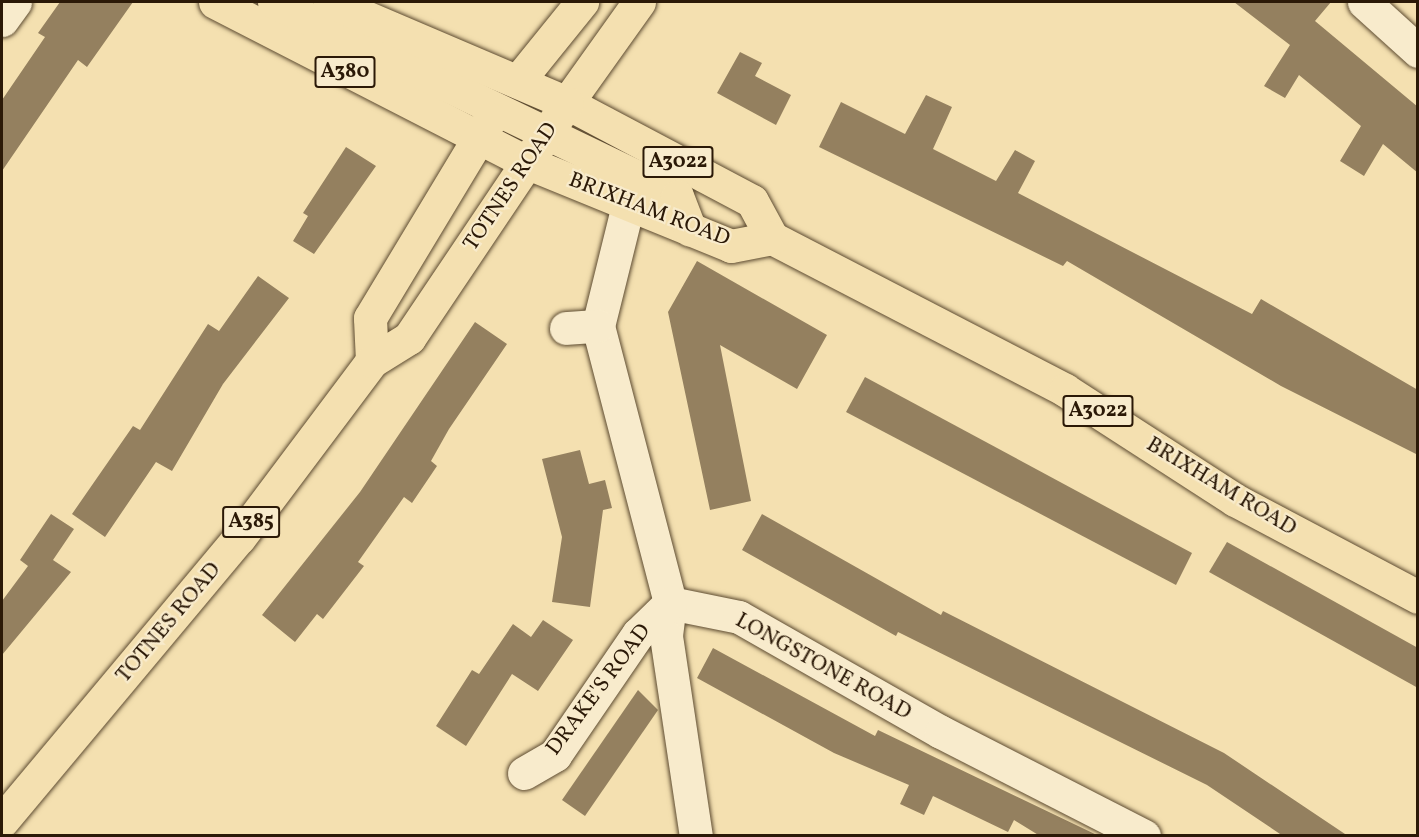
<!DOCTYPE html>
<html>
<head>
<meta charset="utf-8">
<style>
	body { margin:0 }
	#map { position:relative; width:1419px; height:837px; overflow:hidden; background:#f4e0b0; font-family:Vollkorn,serif }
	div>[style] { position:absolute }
	.building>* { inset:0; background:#94805f }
	.roads { filter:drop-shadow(0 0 2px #5d4b31) drop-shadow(0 0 2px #5d4b31) }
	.minor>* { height:33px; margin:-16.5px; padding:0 16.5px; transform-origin:16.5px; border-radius:16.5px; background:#f8ebcc }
	.major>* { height:33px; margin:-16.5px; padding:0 16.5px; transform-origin:16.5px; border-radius:16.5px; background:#f4e0b0 }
	.highway>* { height:33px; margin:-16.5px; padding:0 16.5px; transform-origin:16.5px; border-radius:16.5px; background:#f4e0b0 }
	span { translate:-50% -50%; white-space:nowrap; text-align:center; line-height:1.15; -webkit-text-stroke:4.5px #f8ebcc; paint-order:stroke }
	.shield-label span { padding:2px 4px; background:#f8ebcc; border:2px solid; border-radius:4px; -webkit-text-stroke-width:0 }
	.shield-label { font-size:21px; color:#2b1907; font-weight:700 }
	.street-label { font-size:22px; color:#2b1907 }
	.frame { position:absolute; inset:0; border:3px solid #2b1907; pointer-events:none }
</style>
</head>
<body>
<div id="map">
	<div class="building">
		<i style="clip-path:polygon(60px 2px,133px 2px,87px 67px,78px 60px,2px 171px,2px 100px,45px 37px,38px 33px)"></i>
		<i style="clip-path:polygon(1234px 2px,1331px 2px,1315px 21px,1418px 107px,1418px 173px,1383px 144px,1364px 176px,1340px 161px,1361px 126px,1299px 75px,1285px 98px,1264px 86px,1290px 45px)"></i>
		<i style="clip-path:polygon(740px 52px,762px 63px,755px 76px,791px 95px,776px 125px,717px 93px)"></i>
		<i style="clip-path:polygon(926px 95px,952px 107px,933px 149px,996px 181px,1015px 150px,1035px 161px,1018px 193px,1252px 314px,1261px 299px,1418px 390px,1418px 455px,1281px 386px,1067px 261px,1063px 266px,819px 147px,841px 102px,905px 134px)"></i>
		<i style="clip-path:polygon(346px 147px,376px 166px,314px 254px,293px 241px,308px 216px,303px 213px)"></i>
		<i style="clip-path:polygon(697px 261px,827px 335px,797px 389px,720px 345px,751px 501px,710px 510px,668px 312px)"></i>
		<i style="clip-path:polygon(258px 276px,289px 298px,223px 384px,172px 471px,156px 462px,105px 537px,72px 514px,133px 426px,140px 430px,208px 324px,219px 331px)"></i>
		<i style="clip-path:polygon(475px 322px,507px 344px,449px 429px,431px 461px,437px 466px,412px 503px,404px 497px,358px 562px,364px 566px,323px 619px,317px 614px,295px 642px,262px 615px,360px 492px)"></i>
		<i style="clip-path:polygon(865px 377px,1192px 553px,1176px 585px,846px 412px)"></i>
		<i style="clip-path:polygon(580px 450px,589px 484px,605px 480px,612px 508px,603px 510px,590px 607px,552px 602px,562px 537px,542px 459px)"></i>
		<i style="clip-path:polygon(51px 514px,74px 529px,53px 560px,71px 572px,2px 655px,2px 601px,28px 566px,20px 560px)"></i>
		<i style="clip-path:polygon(762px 514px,941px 615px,943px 611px,1224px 753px,1348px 836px,1283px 836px,1207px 785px,898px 632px,896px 636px,742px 550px)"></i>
		<i style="clip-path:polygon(1227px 542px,1418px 648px,1418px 688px,1209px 572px)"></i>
		<i style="clip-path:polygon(543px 620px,573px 640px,538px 691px,512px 674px,466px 746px,436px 726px,472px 670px,479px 674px,513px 624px,531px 637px)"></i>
		<i style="clip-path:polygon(713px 648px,875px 736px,878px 730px,1099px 836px,1040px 836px,1014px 820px,1008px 832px,933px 796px,924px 815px,900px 804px,909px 785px,834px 753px,697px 678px)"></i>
		<i style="clip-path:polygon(638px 690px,658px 710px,585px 816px,562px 800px)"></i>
	</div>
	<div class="roads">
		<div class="minor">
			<i style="left:1364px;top:2px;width:73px;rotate:42.2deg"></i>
			<i style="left:2px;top:20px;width:22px;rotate:-54deg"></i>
			<i style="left:628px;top:205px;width:125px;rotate:103.9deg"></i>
			<i style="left:598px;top:326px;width:286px;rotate:75.4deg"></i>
			<i style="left:670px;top:603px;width:70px;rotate:11.5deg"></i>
			<i style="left:739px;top:617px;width:232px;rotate:29.7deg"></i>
			<i style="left:941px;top:732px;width:228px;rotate:27.1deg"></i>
			<i style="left:566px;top:328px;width:32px;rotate:-4deg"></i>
			<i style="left:670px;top:603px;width:33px;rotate:97deg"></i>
			<i style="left:666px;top:636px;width:202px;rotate:81.5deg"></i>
			<i style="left:524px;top:773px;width:36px;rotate:-30deg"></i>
			<i style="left:555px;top:755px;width:147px;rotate:-55.6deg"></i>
			<i style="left:638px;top:634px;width:45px;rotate:-44.1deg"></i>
		</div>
		<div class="major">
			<i style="left:639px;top:2px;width:124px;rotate:125.5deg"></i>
			<i style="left:567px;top:103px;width:209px;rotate:27.9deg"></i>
			<i style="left:752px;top:201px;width:42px;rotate:61.6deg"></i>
			<i style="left:772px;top:238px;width:330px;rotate:27.4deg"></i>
			<i style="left:1065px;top:390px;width:202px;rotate:32.9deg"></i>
			<i style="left:1235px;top:500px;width:207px;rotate:27.9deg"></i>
			<i style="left:518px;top:81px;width:102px;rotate:-51deg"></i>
			<i style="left:528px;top:163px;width:219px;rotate:22.2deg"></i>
			<i style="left:731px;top:246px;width:42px;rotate:-11deg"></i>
		</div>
		<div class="highway">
			<i style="left:215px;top:2px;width:352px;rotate:27.2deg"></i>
			<i style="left:274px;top:2px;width:447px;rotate:25.7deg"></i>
			<i style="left:677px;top:196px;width:36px;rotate:69deg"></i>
			<i style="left:372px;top:361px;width:43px;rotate:-92.7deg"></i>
			<i style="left:370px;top:318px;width:232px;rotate:-58.9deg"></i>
			<i style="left:2px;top:821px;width:369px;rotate:-50.1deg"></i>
			<i style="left:239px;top:538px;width:221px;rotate:-53.1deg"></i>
			<i style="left:372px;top:361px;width:44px;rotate:-31.9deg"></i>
			<i style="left:409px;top:338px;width:283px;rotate:-56.1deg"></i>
			<i style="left:567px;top:103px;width:258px;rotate:-156.9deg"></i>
		</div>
	</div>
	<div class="shield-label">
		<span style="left:345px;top:72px">A380</span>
		<span style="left:678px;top:162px">A3022</span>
		<span style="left:1098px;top:411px">A3022</span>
		<span style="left:251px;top:522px">A385</span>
	</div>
	<div class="street-label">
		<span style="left:511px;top:187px;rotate:-56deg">TOTNES ROAD</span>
		<span style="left:649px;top:210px;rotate:21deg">BRIXHAM ROAD</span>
		<span style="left:1221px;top:487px;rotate:31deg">BRIXHAM ROAD</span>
		<span style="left:169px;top:623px;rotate:-50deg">TOTNES ROAD</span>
		<span style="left:823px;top:667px;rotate:29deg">LONGSTONE ROAD</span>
		<span style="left:599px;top:690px;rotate:-53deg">DRAKE'S ROAD</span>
	</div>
	<div class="frame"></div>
</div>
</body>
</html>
